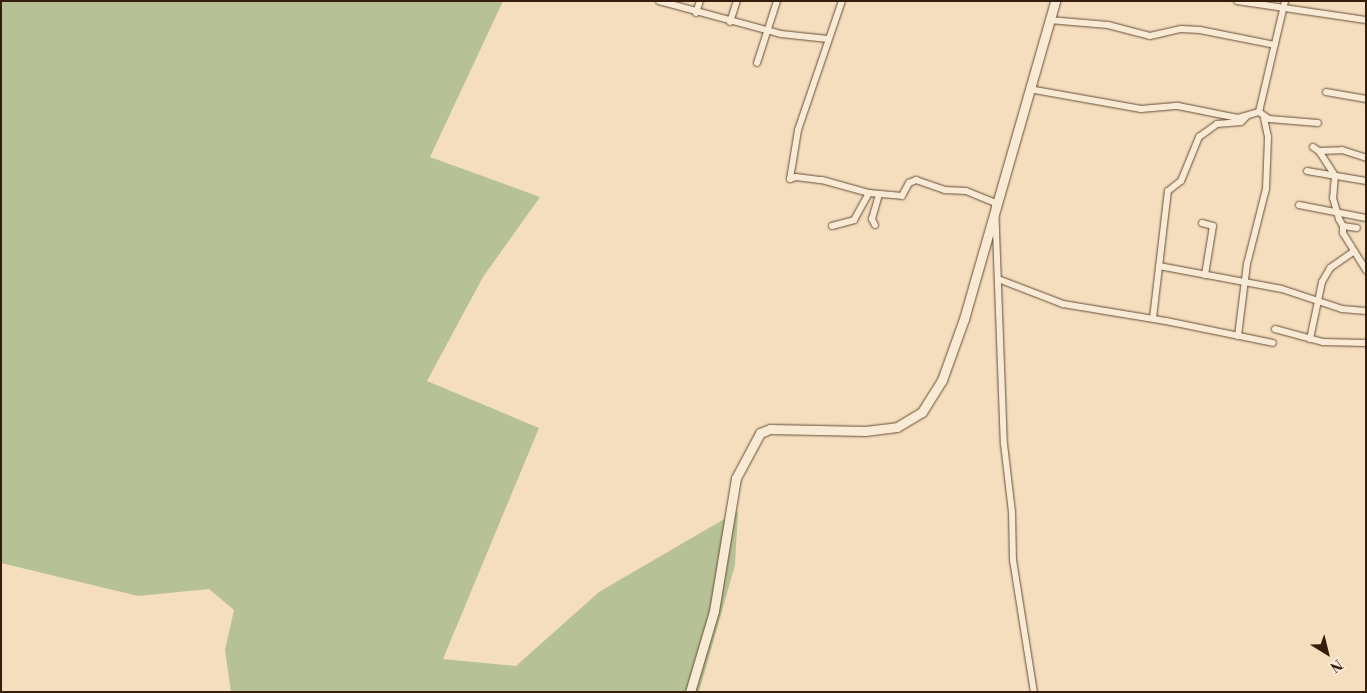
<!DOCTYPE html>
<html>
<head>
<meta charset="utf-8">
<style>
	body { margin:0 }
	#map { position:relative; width:1367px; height:693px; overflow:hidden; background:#f5debd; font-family:"Libre Bodoni",serif }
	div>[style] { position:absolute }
	.green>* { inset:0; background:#b6c295 }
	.roads { filter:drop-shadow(0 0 1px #664d38) drop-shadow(0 0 1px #664d38) }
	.street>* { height:6px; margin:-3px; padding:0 3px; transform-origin:3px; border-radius:3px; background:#f8ead4 }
	.secondary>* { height:9px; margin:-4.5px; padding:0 4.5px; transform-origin:4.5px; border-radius:4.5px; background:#f8ead4 }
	span { translate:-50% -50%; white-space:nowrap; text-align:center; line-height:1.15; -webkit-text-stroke:4.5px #f8ead4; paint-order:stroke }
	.frame { position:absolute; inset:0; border:2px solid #361d0b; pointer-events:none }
	.north { position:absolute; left:1302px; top:628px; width:50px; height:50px; -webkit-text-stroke:4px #f8ead4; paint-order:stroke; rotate:144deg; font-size:14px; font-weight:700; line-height:20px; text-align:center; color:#361d0b }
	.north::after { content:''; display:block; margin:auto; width:18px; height:22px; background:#361d0b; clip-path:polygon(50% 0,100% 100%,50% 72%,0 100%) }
</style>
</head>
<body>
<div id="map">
	<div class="green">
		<i style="clip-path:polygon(1px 1px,503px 1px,430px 157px,540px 197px,483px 277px,427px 381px,539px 428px,443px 659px,516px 666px,599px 592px,738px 511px,735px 565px,699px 692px,231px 692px,225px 650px,234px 610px,209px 589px,138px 596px,1px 563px)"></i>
	</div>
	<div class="roads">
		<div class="street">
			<i style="left:659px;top:1px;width:126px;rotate:15.1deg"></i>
			<i style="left:781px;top:34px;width:47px;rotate:6.1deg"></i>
			<i style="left:1237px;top:1px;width:130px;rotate:8.4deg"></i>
			<i style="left:1285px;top:1px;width:114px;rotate:103.2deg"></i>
			<i style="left:1259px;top:112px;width:12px;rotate:35deg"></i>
			<i style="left:1269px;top:119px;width:49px;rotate:4.7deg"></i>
			<i style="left:696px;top:13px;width:13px;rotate:-72deg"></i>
			<i style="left:1049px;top:20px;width:59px;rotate:4.8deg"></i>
			<i style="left:1108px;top:25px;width:43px;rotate:14.7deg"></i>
			<i style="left:1150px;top:36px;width:32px;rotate:-13deg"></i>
			<i style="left:1181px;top:29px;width:19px;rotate:3deg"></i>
			<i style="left:1200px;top:30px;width:76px;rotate:11.3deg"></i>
			<i style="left:730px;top:22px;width:22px;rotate:-72deg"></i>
			<i style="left:757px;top:63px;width:65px;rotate:-72.1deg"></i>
			<i style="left:1029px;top:89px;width:114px;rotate:10.1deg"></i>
			<i style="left:1141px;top:109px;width:37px;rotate:-5deg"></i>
			<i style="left:1178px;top:106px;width:61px;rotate:11.3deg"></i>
			<i style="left:1238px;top:118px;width:22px;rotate:-16deg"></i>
			<i style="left:1326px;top:92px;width:41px;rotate:9.9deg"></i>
			<i style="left:1313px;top:147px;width:7px;rotate:34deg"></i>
			<i style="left:1319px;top:151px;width:23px;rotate:-2deg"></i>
			<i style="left:1342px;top:150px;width:25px;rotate:18deg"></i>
			<i style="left:1319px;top:151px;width:30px;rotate:57deg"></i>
			<i style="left:1335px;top:176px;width:22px;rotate:95deg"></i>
			<i style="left:1333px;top:198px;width:22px;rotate:74deg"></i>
			<i style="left:1339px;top:219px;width:8px;rotate:60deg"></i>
			<i style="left:1343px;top:226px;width:14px;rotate:8deg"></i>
			<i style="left:1307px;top:171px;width:60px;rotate:9.6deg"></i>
			<i style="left:790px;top:179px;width:6px;rotate:-18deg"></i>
			<i style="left:796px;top:177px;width:26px;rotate:7deg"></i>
			<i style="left:822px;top:180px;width:49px;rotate:15.5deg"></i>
			<i style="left:869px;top:193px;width:33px;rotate:5deg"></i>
			<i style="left:902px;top:196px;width:15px;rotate:-62deg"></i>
			<i style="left:909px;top:183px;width:8px;rotate:-23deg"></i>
			<i style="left:916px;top:180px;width:31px;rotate:19deg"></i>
			<i style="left:945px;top:190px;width:21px;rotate:3deg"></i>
			<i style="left:966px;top:191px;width:31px;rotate:22deg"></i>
			<i style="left:995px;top:203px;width:241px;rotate:87.9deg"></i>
			<i style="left:1004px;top:444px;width:68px;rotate:83.3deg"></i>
			<i style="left:1012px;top:512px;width:48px;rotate:88.8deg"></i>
			<i style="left:1013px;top:560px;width:134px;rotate:81deg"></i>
			<i style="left:790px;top:179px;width:50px;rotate:-80.7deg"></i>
			<i style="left:798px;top:130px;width:136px;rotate:-71.2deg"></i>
			<i style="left:1299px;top:205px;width:68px;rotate:11deg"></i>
			<i style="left:1202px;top:223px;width:11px;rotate:15deg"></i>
			<i style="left:1213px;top:226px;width:50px;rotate:99.3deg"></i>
			<i style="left:875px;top:225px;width:7px;rotate:-117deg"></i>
			<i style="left:872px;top:219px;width:26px;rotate:-74deg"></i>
			<i style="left:832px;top:226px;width:23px;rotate:-15deg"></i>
			<i style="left:854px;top:220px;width:31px;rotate:-61deg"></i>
			<i style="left:1343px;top:226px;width:7px;rotate:90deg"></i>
			<i style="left:1343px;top:233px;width:44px;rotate:58.1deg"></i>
			<i style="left:1159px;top:266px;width:125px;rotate:10.6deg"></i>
			<i style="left:1282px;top:289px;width:63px;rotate:18.4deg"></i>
			<i style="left:1342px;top:309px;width:24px;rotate:5deg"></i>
			<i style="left:998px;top:279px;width:70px;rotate:21deg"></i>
			<i style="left:1063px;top:304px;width:104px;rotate:9.4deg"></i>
			<i style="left:1166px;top:321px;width:109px;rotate:11.6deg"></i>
			<i style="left:1153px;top:318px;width:128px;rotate:-83.3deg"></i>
			<i style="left:1168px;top:191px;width:16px;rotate:-38deg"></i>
			<i style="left:1181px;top:181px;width:48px;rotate:-67.8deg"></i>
			<i style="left:1199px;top:137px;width:22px;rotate:-36deg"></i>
			<i style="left:1217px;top:124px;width:24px;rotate:-5deg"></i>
			<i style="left:1241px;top:122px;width:7px;rotate:-45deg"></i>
			<i style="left:1275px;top:329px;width:50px;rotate:15.2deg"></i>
			<i style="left:1323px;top:342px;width:43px;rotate:1.3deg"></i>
			<i style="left:1238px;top:336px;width:73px;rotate:-82.9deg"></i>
			<i style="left:1247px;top:264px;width:77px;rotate:-75.8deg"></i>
			<i style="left:1266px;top:189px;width:52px;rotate:-87.8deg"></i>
			<i style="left:1268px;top:137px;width:19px;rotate:-102deg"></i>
			<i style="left:1310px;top:339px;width:58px;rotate:-78.1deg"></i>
			<i style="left:1322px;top:282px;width:16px;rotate:-60deg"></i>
			<i style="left:1330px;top:268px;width:28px;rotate:-35deg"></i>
		</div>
		<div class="secondary">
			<i style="left:690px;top:692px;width:84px;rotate:-73.5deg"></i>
			<i style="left:714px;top:611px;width:135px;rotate:-80.6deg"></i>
			<i style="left:736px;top:478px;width:51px;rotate:-61.9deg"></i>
			<i style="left:760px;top:433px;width:11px;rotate:-22deg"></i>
			<i style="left:770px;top:429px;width:95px;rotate:1.2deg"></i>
			<i style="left:865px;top:431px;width:32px;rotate:-7deg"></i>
			<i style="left:897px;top:427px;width:29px;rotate:-31deg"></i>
			<i style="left:922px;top:412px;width:38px;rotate:-58deg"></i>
			<i style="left:942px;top:380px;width:65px;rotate:-70.2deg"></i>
			<i style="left:964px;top:319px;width:331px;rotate:-74deg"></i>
		</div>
	</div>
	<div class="frame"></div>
	<div class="north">N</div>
</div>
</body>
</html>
